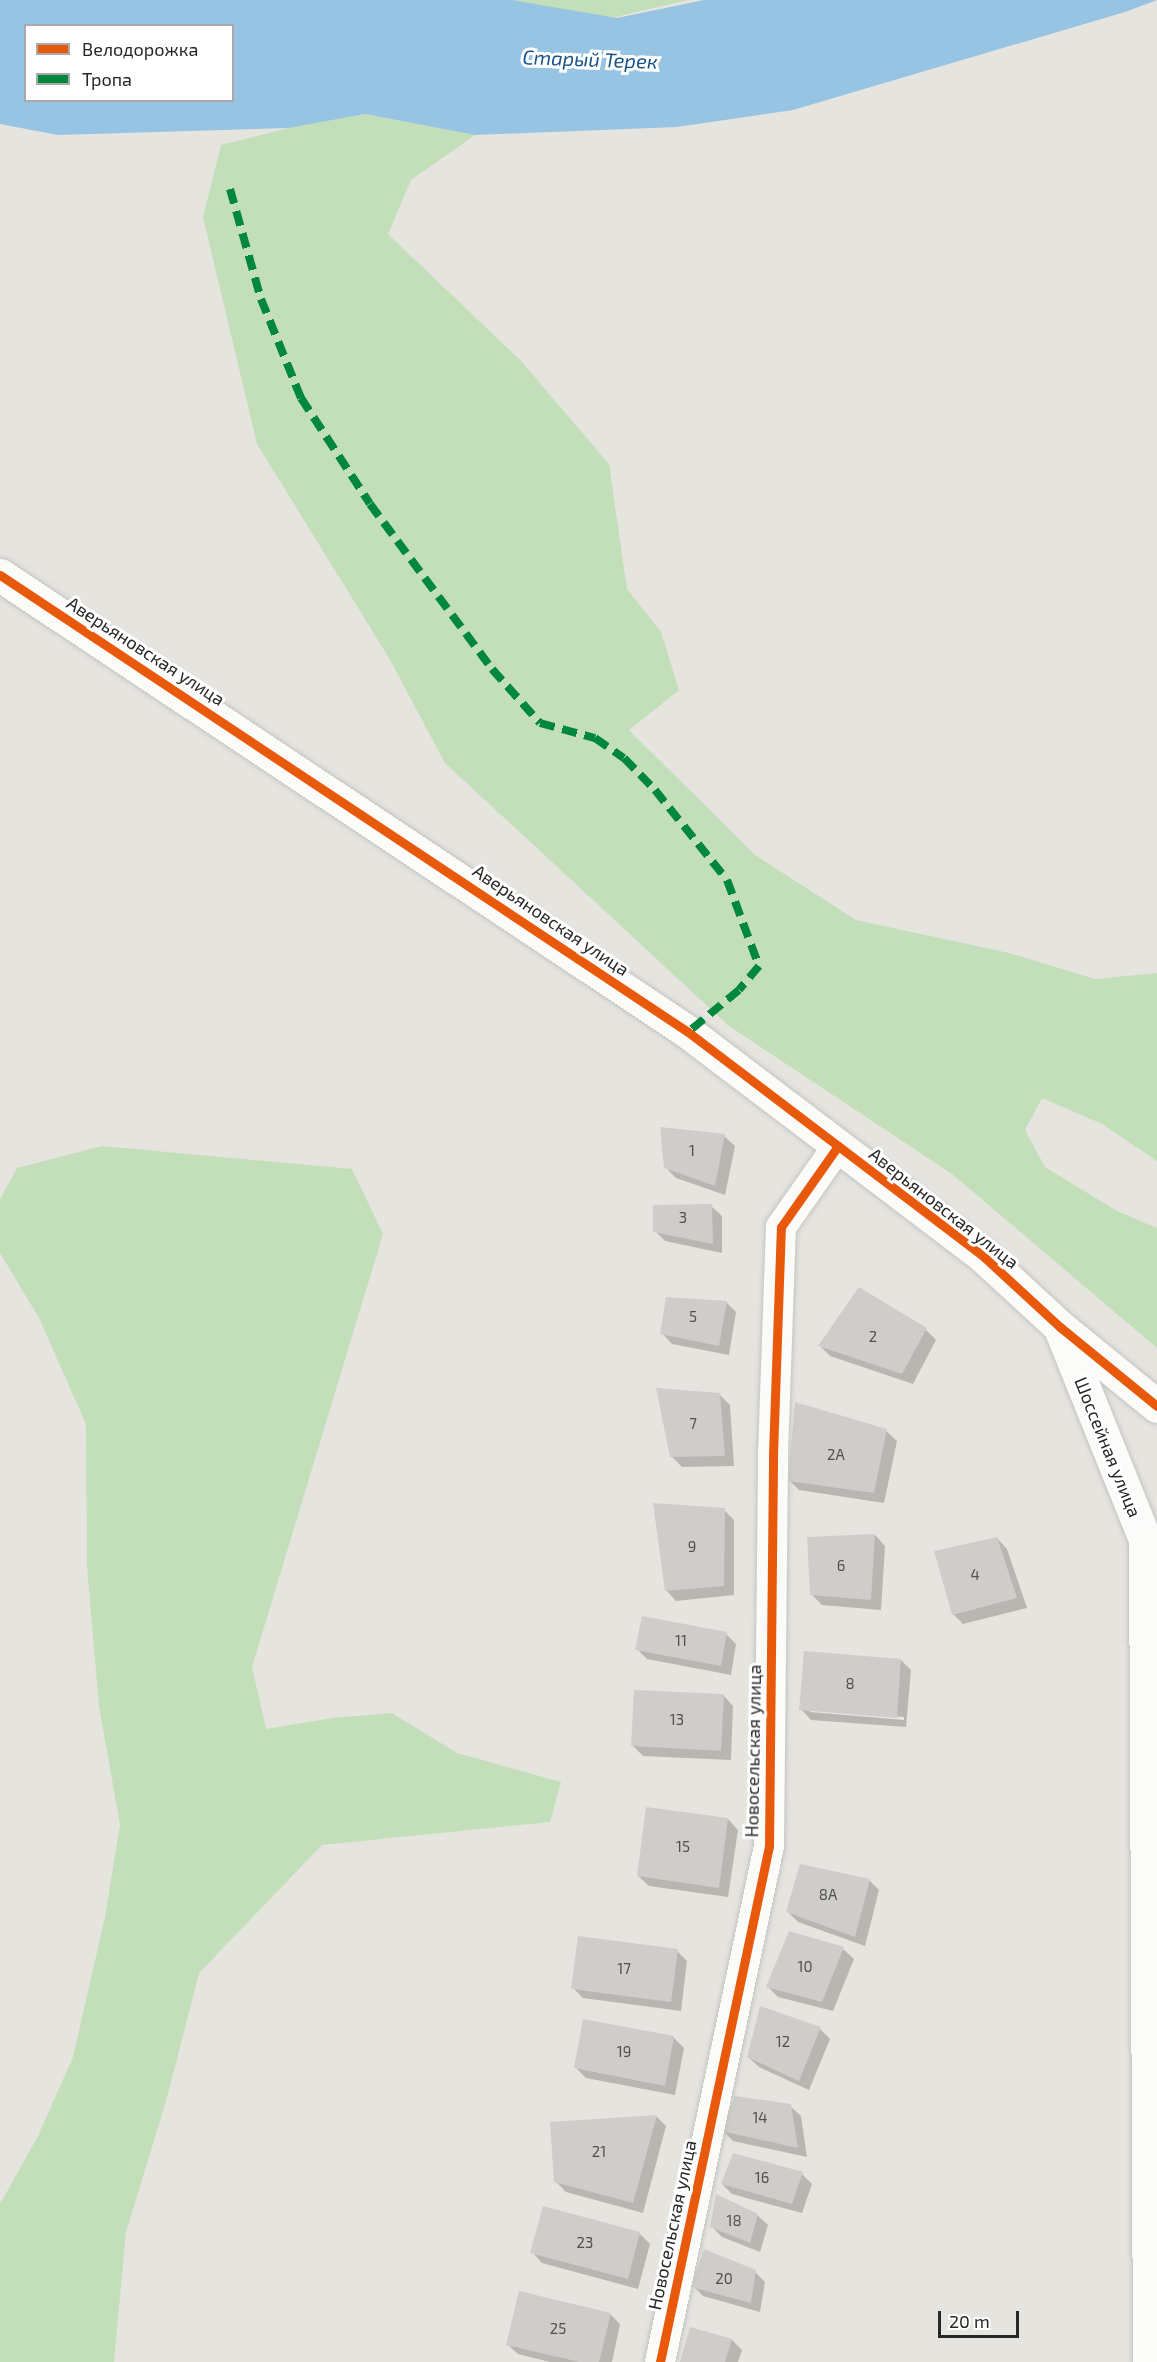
<!DOCTYPE html>
<html>
<head>
<meta charset="utf-8">
<style>
	body { margin:0 }
	#map { position:relative; width:1157px; height:2362px; overflow:hidden; background:#e6e4de; font-family:"Exo 2",sans-serif }
	div>[style] { position:absolute }
	.green>* { inset:0; background:#c3dfb9 }
	.water>* { inset:0; background:#97c4e2 }
	.shadow>* { inset:0; background:#0003 }
	.building>* { inset:0; background:#cfcdc9 }
	.roads { filter:drop-shadow(0 0 2px #c4c3c3) drop-shadow(0 0 2px #c4c3c3) }
	.street>* { height:30px; margin:-15px; padding:0 15px; transform-origin:15px; border-radius:15px; background:#fbfbfa }
	.secondary>* { height:33px; margin:-16.5px; padding:0 16.5px; transform-origin:16.5px; border-radius:16.5px; background:#fbfbfa }
	.quiet>* { height:8px; margin-top:-4px; transform-origin:0; background:repeating-linear-gradient(90deg,#00873e 0 15px,transparent 0 23px) }
	.cycleway>* { height:9px; margin:-4.5px; padding:0 4.5px; transform-origin:4.5px; border-radius:4.5px; background:#e8590c }
	span { translate:-50% -50%; white-space:nowrap; text-align:center; line-height:1.15; -webkit-text-stroke:6px #fff; paint-order:stroke }
	.number-label { font-size:15px; color:#525150 }
	.number-label span { -webkit-text-stroke-width:0 }
	.street-label { font-size:18px; color:#272727 }
	.water-label { font-size:20px; color:#18538b; font-style:italic }
	.legend { position:absolute; left:24px; top:24px; width:210px; height:78px; box-sizing:border-box; background:#fff; border:2px solid #a9a9a9; margin:0; padding:8px 10px; list-style:none; font-size:18px; color:#272727 }
	.legend li { display:flex; align-items:center; gap:12px; height:30px }
	.legend b { width:30px; border:2px solid #a9a9a9 }
	.scale { position:absolute; left:938px; top:2311px; width:81px; height:27px; box-sizing:border-box; border:3px solid #272727; border-top:0; padding-left:8px; font-size:18px; line-height:21px; white-space:nowrap; color:#272727; -webkit-text-stroke:4px #fff; paint-order:stroke }
</style>
</head>
<body>
<div id="map">
	<div class="green">
		<i style="clip-path:polygon(489px 0,688px 0,603px 20px)"></i>
		<i style="clip-path:polygon(365px 114px,475px 135px,411px 180px,388px 234px,521px 361px,609px 464px,627px 589px,661px 632px,679px 690px,629px 730px,755px 855px,856px 920px,1009px 953px,1095px 979px,1157px 973px,1157px 1161px,1102px 1124px,1042px 1098px,1025px 1130px,1045px 1167px,1117px 1211px,1157px 1228px,1157px 1348px,952px 1174px,729px 1026px,445px 763px,389px 658px,257px 444px,203px 217px,221px 145px,289px 128px)"></i>
		<i style="clip-path:polygon(102px 1146px,352px 1169px,383px 1234px,252px 1667px,266px 1729px,332px 1718px,392px 1713px,457px 1753px,561px 1782px,550px 1822px,322px 1845px,199px 1973px,167px 2098px,126px 2232px,114px 2362px,0 2362px,0 2204px,38px 2136px,73px 2057px,105px 1917px,120px 1825px,99px 1706px,87px 1567px,86px 1424px,39px 1318px,0 1253px,0 1199px,17px 1168px)"></i>
	</div>
	<div class="water">
		<i style="clip-path:polygon(evenodd,0 0,512px 0,617px 18px,704px 0,1157px 0,1125px 12px,793px 110px,677px 127px,475px 135px,365px 114px,289px 128px,58px 135px,0 124px,0 0,26px 26px,232px 26px,232px 100px,26px 100px,26px 26px)"></i>
	</div>
	<div class="shadow">
		<i style="clip-path:polygon(724px 1136px,735px 1146px,725px 1195px,676px 1178px,665px 1167px)"></i>
		<i style="clip-path:polygon(711px 1206px,722px 1216px,722px 1253px,665px 1241px,655px 1231px)"></i>
		<i style="clip-path:polygon(859px 1289px,926px 1330px,936px 1340px,913px 1384px,830px 1356px,820px 1346px)"></i>
		<i style="clip-path:polygon(726px 1302px,736px 1312px,729px 1355px,672px 1344px,662px 1333px)"></i>
		<i style="clip-path:polygon(719px 1394px,730px 1405px,734px 1466px,682px 1467px,671px 1456px)"></i>
		<i style="clip-path:polygon(886px 1431px,897px 1441px,884px 1503px,799px 1490px,789px 1480px)"></i>
		<i style="clip-path:polygon(724px 1510px,734px 1520px,734px 1595px,676px 1601px,666px 1590px)"></i>
		<i style="clip-path:polygon(875px 1535px,885px 1546px,881px 1610px,822px 1605px,812px 1595px)"></i>
		<i style="clip-path:polygon(997px 1538px,1007px 1549px,1027px 1608px,963px 1624px,953px 1614px)"></i>
		<i style="clip-path:polygon(726px 1634px,736px 1644px,731px 1675px,647px 1659px,637px 1649px)"></i>
		<i style="clip-path:polygon(evenodd,901px 1660px,911px 1670px,906px 1727px,811px 1720px,801px 1709px,901px 1660px,810px 1709px,904px 1717px,904px 1720px,810px 1712px,810px 1709px)"></i>
		<i style="clip-path:polygon(723px 1695px,733px 1706px,731px 1760px,643px 1756px,633px 1746px)"></i>
		<i style="clip-path:polygon(728px 1819px,738px 1830px,728px 1897px,649px 1886px,638px 1876px)"></i>
		<i style="clip-path:polygon(869px 1880px,879px 1890px,865px 1946px,798px 1922px,788px 1912px)"></i>
		<i style="clip-path:polygon(790px 1933px,843px 1949px,854px 1959px,833px 2011px,778px 1997px,768px 1987px)"></i>
		<i style="clip-path:polygon(677px 1951px,687px 1961px,681px 2011px,583px 1998px,573px 1988px)"></i>
		<i style="clip-path:polygon(584px 2020px,674px 2038px,684px 2048px,675px 2095px,586px 2078px,575px 2067px)"></i>
		<i style="clip-path:polygon(820px 2029px,830px 2039px,809px 2090px,759px 2067px,748px 2057px)"></i>
		<i style="clip-path:polygon(790px 2106px,801px 2116px,807px 2157px,733px 2141px,723px 2131px)"></i>
		<i style="clip-path:polygon(656px 2116px,666px 2126px,643px 2213px,566px 2192px,555px 2181px)"></i>
		<i style="clip-path:polygon(802px 2174px,812px 2184px,802px 2213px,732px 2194px,722px 2184px)"></i>
		<i style="clip-path:polygon(757px 2215px,768px 2225px,760px 2252px,722px 2237px,712px 2227px)"></i>
		<i style="clip-path:polygon(640px 2234px,650px 2244px,638px 2289px,542px 2263px,532px 2252px)"></i>
		<i style="clip-path:polygon(755px 2272px,765px 2282px,760px 2312px,703px 2296px,693px 2286px)"></i>
		<i style="clip-path:polygon(610px 2314px,620px 2324px,612px 2362px,550px 2362px,518px 2354px,507px 2344px)"></i>
		<i style="clip-path:polygon(732px 2340px,742px 2350px,738px 2362px,682px 2362px)"></i>
	</div>
	<div class="building">
		<i style="clip-path:polygon(660px 1127px,725px 1134px,715px 1186px,664px 1168px)"></i>
		<i style="clip-path:polygon(712px 1204px,713px 1244px,653px 1232px,653px 1205px)"></i>
		<i style="clip-path:polygon(859px 1287px,927px 1328px,902px 1374px,818px 1346px)"></i>
		<i style="clip-path:polygon(666px 1297px,727px 1301px,719px 1346px,660px 1334px)"></i>
		<i style="clip-path:polygon(656px 1388px,720px 1393px,725px 1456px,670px 1457px)"></i>
		<i style="clip-path:polygon(795px 1402px,887px 1429px,874px 1493px,788px 1481px)"></i>
		<i style="clip-path:polygon(653px 1503px,725px 1508px,724px 1586px,665px 1591px)"></i>
		<i style="clip-path:polygon(875px 1534px,871px 1600px,810px 1595px,807px 1537px)"></i>
		<i style="clip-path:polygon(997px 1537px,1017px 1598px,952px 1615px,934px 1551px)"></i>
		<i style="clip-path:polygon(642px 1616px,727px 1632px,721px 1666px,635px 1650px)"></i>
		<i style="clip-path:polygon(804px 1651px,901px 1659px,897px 1718px,799px 1710px)"></i>
		<i style="clip-path:polygon(634px 1690px,724px 1694px,721px 1751px,631px 1746px)"></i>
		<i style="clip-path:polygon(646px 1807px,728px 1818px,719px 1888px,637px 1876px)"></i>
		<i style="clip-path:polygon(800px 1864px,870px 1879px,855px 1937px,786px 1912px)"></i>
		<i style="clip-path:polygon(789px 1931px,844px 1947px,822px 2002px,766px 1987px)"></i>
		<i style="clip-path:polygon(578px 1936px,678px 1949px,671px 2002px,571px 1989px)"></i>
		<i style="clip-path:polygon(760px 2006px,821px 2027px,799px 2081px,747px 2057px)"></i>
		<i style="clip-path:polygon(583px 2019px,674px 2036px,665px 2086px,574px 2068px)"></i>
		<i style="clip-path:polygon(735px 2096px,791px 2104px,798px 2148px,721px 2131px)"></i>
		<i style="clip-path:polygon(657px 2115px,633px 2203px,554px 2182px,550px 2122px)"></i>
		<i style="clip-path:polygon(733px 2153px,803px 2172px,792px 2204px,721px 2184px)"></i>
		<i style="clip-path:polygon(716px 2194px,758px 2214px,750px 2243px,710px 2227px)"></i>
		<i style="clip-path:polygon(543px 2206px,640px 2232px,628px 2279px,530px 2253px)"></i>
		<i style="clip-path:polygon(704px 2249px,756px 2270px,751px 2303px,691px 2287px)"></i>
		<i style="clip-path:polygon(519px 2291px,611px 2313px,599px 2362px,580px 2362px,506px 2345px)"></i>
		<i style="clip-path:polygon(690px 2327px,732px 2339px,725px 2362px,680px 2362px)"></i>
	</div>
	<div class="roads">
		<div class="street">
			<i style="left:660px;top:2362px;width:527px;rotate:-78.07deg"></i>
			<i style="left:769px;top:1846px;width:392px;rotate:-89.4deg"></i>
			<i style="left:773px;top:1454px;width:227px;rotate:-88deg"></i>
			<i style="left:781px;top:1227px;width:99px;rotate:-54.9deg"></i>
		</div>
		<div class="secondary">
			<i style="left:0;top:575px;width:826px;rotate:33.59deg"></i>
			<i style="left:688px;top:1032px;width:370px;rotate:37.2deg"></i>
			<i style="left:983px;top:1256px;width:105px;rotate:42.7deg"></i>
			<i style="left:1060px;top:1327px;width:125px;rotate:39.2deg"></i>
			<i style="left:1060px;top:1328px;width:227px;rotate:68.1deg"></i>
			<i style="left:1145px;top:1539px;width:823px;rotate:89.72deg"></i>
		</div>
	</div>
	<div class="quiet">
		<i style="left:230px;top:189px;width:114px;rotate:74.3deg"></i>
		<i style="left:261px;top:299px;width:107px;rotate:68deg"></i>
		<i style="left:301px;top:398px;width:126px;rotate:56.9deg"></i>
		<i style="left:370px;top:504px;width:205px;rotate:53.5deg"></i>
		<i style="left:492px;top:669px;width:72px;rotate:48.4deg"></i>
		<i style="left:540px;top:723px;width:57px;rotate:15.3deg"></i>
		<i style="left:595px;top:738px;width:35px;rotate:35deg"></i>
		<i style="left:624px;top:758px;width:45px;rotate:45.9deg"></i>
		<i style="left:655px;top:790px;width:115px;rotate:51.3deg"></i>
		<i style="left:727px;top:880px;width:92px;rotate:69.6deg"></i>
		<i style="left:759px;top:966px;width:31px;rotate:130deg"></i>
		<i style="left:739px;top:990px;width:66px;rotate:140.5deg"></i>
	</div>
	<div class="cycleway">
		<i style="left:0;top:575px;width:826px;rotate:33.59deg"></i>
		<i style="left:688px;top:1032px;width:370px;rotate:37.2deg"></i>
		<i style="left:983px;top:1256px;width:105px;rotate:42.7deg"></i>
		<i style="left:1060px;top:1327px;width:125px;rotate:39.2deg"></i>
		<i style="left:660px;top:2362px;width:527px;rotate:-78.07deg"></i>
		<i style="left:769px;top:1846px;width:392px;rotate:-89.4deg"></i>
		<i style="left:773px;top:1454px;width:227px;rotate:-88deg"></i>
		<i style="left:781px;top:1227px;width:99px;rotate:-54.9deg"></i>
	</div>
	<div class="number-label">
		<span style="left:692px;top:1151px">1</span>
		<span style="left:683px;top:1218px">3</span>
		<span style="left:693px;top:1317px">5</span>
		<span style="left:873px;top:1337px">2</span>
		<span style="left:693px;top:1424px">7</span>
		<span style="left:836px;top:1455px">2А</span>
		<span style="left:692px;top:1547px">9</span>
		<span style="left:841px;top:1566px">6</span>
		<span style="left:975px;top:1575px">4</span>
		<span style="left:681px;top:1641px">11</span>
		<span style="left:850px;top:1684px">8</span>
		<span style="left:677px;top:1720px">13</span>
		<span style="left:683px;top:1847px">15</span>
		<span style="left:828px;top:1895px">8А</span>
		<span style="left:805px;top:1967px">10</span>
		<span style="left:624px;top:1969px">17</span>
		<span style="left:783px;top:2042px">12</span>
		<span style="left:624px;top:2052px">19</span>
		<span style="left:760px;top:2118px">14</span>
		<span style="left:599px;top:2152px">21</span>
		<span style="left:762px;top:2178px">16</span>
		<span style="left:734px;top:2221px">18</span>
		<span style="left:585px;top:2243px">23</span>
		<span style="left:724px;top:2279px">20</span>
		<span style="left:558px;top:2329px">25</span>
	</div>
	<div class="street-label">
		<span style="left:146px;top:651px;rotate:33deg">Аверьяновская улица</span>
		<span style="left:551px;top:920px;rotate:34deg">Аверьяновская улица</span>
		<span style="left:944px;top:1208px;rotate:38deg">Аверьяновская улица</span>
		<span style="left:1108px;top:1447px;rotate:68deg">Шоссейная улица</span>
		<span style="left:753px;top:1751px;rotate:-89deg">Новосельская улица</span>
		<span style="left:672px;top:2225px;rotate:-78deg">Новосельская улица</span>
	</div>
	<div class="water-label">
		<span style="left:590px;top:59px;rotate:2deg">Старый Терек</span>
	</div>
	<ul class="legend">
	<li><b style="height:8px;background:#e8590c"></b>Велодорожка</li>
	<li><b style="height:8px;background:#00873e"></b>Тропа</li>
	</ul>
	<div class="scale">20 m</div>
</div>
</body>
</html>
